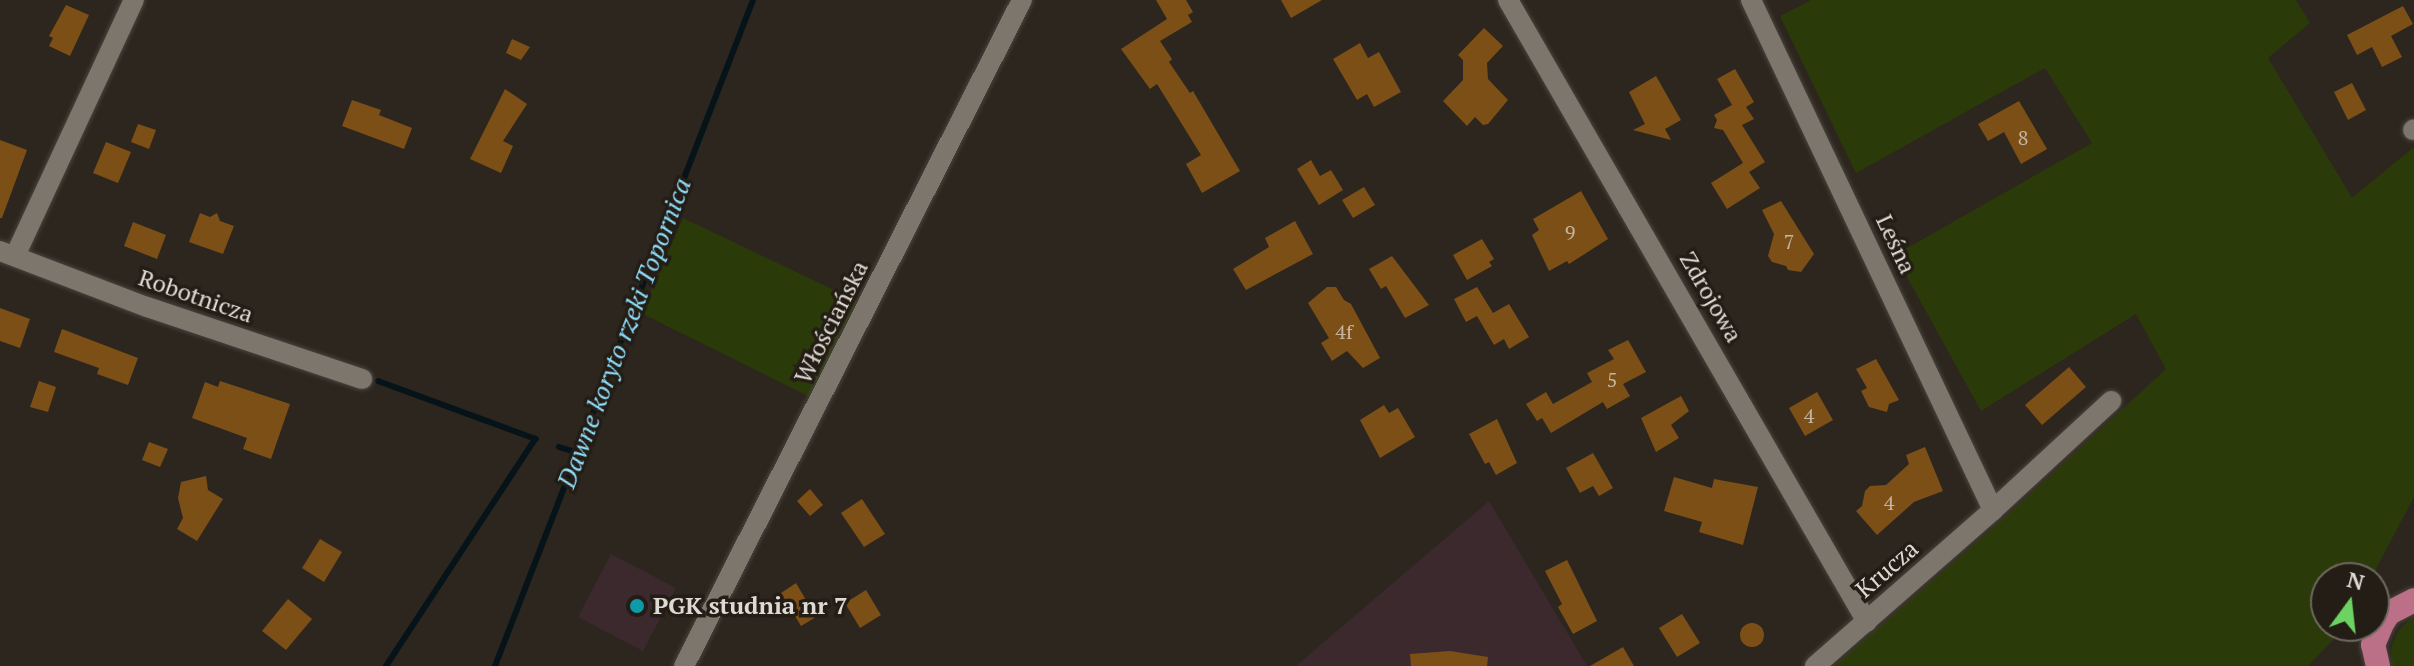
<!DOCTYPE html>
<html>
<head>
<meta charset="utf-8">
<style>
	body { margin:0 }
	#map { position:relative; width:2414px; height:666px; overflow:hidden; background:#2d261f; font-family:"PT Serif",serif }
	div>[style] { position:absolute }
	.industrial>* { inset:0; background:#3c292d }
	.green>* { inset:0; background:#2b3a09 }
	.stream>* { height:6px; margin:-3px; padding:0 3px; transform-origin:3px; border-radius:3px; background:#061419 }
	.building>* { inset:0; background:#7c4f16 }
	.round { border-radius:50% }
	.roads { filter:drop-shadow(0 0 2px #49443d) drop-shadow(0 0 2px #49443d) }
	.minor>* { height:20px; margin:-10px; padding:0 10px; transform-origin:10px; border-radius:10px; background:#7d766c }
	.major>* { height:24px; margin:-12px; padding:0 12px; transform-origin:12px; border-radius:12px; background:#bb7088 }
	.dots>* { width:22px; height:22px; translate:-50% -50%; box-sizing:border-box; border:4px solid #231d15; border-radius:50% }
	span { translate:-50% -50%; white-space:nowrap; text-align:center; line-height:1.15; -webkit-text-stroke:7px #231d15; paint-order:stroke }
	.number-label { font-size:20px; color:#c5b6a4 }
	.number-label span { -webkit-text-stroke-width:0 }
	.street-label { font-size:24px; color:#ddd9d4 }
	.poi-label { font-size:24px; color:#ddd9d4; font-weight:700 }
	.left { translate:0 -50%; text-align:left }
	.water-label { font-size:26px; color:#8edbf9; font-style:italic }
	.north { position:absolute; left:2310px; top:562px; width:80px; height:80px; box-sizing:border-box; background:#231d15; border:2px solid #6d6861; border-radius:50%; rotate:15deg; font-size:22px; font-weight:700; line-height:32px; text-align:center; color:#ddd9d4 }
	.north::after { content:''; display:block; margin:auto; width:28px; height:36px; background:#6cd362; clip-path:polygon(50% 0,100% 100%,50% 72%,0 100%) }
</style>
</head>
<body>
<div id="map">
	<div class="industrial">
		<i style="clip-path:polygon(1489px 501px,1587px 666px,1296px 666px)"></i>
		<i style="clip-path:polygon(611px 554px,676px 588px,643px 651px,578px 617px)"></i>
	</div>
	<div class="green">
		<i style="clip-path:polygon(1811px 0,2296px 0,2310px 23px,2268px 58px,2352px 198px,2414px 147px,2414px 497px,2371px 578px,2326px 578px,2326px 626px,2346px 626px,2308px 666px,1834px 666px,1995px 526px,2166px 369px,2136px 314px,1981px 411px,1895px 255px,2092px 143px,2045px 68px,1856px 173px,1780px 16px)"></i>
		<i style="clip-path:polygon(683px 218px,857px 301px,810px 397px,641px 313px)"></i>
		<i style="clip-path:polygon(2414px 615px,2414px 666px,2392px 666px,2391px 647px,2398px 631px)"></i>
	</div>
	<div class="stream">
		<i style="left:378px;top:381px;width:168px;rotate:20.2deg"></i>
		<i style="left:559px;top:447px;width:21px;rotate:17deg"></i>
		<i style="left:386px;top:666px;width:272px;rotate:-56.7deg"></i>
		<i style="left:495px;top:666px;width:714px;rotate:-68.82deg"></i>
	</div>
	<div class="building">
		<i style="clip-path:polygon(1156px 0,1186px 0,1193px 12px,1188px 15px,1192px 22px,1160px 41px,1172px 59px,1169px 62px,1190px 93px,1193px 91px,1240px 171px,1202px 193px,1186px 164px,1201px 155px,1157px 84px,1150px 89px,1121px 49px,1167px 19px)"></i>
		<i style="clip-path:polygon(1281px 0,1322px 0,1291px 18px)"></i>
		<i style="clip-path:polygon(66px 5px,89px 15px,70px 56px,49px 46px,53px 38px,49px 36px)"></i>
		<i style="clip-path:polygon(2403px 6px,2413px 24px,2391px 36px,2402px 57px,2382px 67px,2372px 47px,2357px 55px,2347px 35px)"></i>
		<i style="clip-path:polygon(1484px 28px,1503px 46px,1487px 63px,1488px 79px,1508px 100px,1488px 124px,1483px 125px,1475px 117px,1467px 126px,1443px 101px,1463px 80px,1463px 60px,1458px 55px)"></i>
		<i style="clip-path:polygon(512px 39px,530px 47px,521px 60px,506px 53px)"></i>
		<i style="clip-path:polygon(1360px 43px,1368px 58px,1379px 52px,1401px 92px,1374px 107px,1367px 94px,1357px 100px,1333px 59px)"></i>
		<i style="clip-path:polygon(1735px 69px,1754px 102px,1746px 107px,1754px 119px,1742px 125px,1765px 162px,1749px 172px,1760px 188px,1727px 209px,1711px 183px,1743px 163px,1723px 130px,1714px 128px,1717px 120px,1714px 115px,1732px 105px,1717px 79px)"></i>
		<i style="clip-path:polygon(1656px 76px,1681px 120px,1665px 129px,1671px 140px,1633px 130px,1645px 124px,1629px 92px)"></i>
		<i style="clip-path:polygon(2352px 83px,2366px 110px,2348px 120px,2334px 92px)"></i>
		<i style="clip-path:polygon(505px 89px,527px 104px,503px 141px,513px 146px,501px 173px,470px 159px)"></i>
		<i style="clip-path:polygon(352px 100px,381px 110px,379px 115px,412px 128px,404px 149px,342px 126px)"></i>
		<i style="clip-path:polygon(2019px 101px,2047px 149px,2021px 164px,2004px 132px,1988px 141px,1978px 124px)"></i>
		<i style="clip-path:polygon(138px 124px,156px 130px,149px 149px,131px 142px)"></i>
		<i style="clip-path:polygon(0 140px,27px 150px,2px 218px,0 218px)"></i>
		<i style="clip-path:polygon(106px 142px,131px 152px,118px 183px,93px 173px)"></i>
		<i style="clip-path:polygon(1311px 160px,1320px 176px,1331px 170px,1343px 190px,1319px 205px,1297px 169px)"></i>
		<i style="clip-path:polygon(1364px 187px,1375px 205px,1353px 218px,1342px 200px)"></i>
		<i style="clip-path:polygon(1581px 191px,1608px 239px,1569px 264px,1567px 261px,1549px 271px,1532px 235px,1539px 230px,1533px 219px)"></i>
		<i style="clip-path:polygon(1781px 201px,1814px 254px,1801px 272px,1788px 270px,1786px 266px,1772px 262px,1768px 256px,1774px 234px,1762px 210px)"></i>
		<i style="clip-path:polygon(200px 213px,210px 217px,217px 213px,220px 221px,234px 226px,223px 254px,189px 242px)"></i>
		<i style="clip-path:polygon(1295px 221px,1313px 254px,1246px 290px,1233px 269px,1269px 247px,1265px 238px)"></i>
		<i style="clip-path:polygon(133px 222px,166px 235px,157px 259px,124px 246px)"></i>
		<i style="clip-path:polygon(1482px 239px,1494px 259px,1489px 262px,1492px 266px,1467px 280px,1453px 255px)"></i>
		<i style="clip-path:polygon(1392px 256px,1429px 305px,1405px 318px,1386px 286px,1381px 289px,1369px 269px)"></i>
		<i style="clip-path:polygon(1327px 287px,1336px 287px,1344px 300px,1351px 304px,1380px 358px,1363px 368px,1347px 351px,1332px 361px,1321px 343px,1329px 338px,1308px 303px)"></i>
		<i style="clip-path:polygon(1477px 287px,1493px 313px,1509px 304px,1529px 337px,1509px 349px,1504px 339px,1494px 345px,1477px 316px,1466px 322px,1454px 299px)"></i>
		<i style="clip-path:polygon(0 308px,30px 319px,20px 348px,0 341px)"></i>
		<i style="clip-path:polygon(62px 329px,138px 358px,128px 385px,97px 374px,99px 368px,54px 352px)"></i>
		<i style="clip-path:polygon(1628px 340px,1646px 372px,1623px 384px,1630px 396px,1607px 409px,1603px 402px,1551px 433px,1542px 418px,1537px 421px,1526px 404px,1546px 392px,1553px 404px,1592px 382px,1587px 373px,1614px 359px,1608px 350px)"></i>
		<i style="clip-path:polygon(1876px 359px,1899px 400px,1889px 404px,1887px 412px,1869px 407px,1861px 391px,1867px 388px,1856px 369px)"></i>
		<i style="clip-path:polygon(2069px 367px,2086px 387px,2042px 425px,2025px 405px)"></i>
		<i style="clip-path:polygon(39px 381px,56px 387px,48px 412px,30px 407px)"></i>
		<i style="clip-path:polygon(220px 381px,290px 404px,271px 459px,243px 449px,247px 438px,192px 418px,205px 382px,218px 387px)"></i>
		<i style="clip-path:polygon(1817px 392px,1833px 420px,1805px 436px,1789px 408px)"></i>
		<i style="clip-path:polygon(1681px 396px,1689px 411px,1671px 425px,1679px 438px,1656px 452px,1641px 418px)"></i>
		<i style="clip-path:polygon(1384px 405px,1389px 413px,1398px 408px,1415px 437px,1380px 458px,1360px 420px)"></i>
		<i style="clip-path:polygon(1497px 419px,1517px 463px,1496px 475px,1489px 462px,1485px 464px,1469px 434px)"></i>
		<i style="clip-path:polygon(149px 442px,168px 449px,160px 467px,142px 460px)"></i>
		<i style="clip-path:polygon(1925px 447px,1943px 491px,1914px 502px,1877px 535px,1856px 511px,1862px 506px,1865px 491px,1870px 486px,1886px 485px,1909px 464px,1906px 455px)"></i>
		<i style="clip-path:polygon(1593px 453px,1613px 488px,1599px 496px,1593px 486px,1580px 493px,1566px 468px)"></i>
		<i style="clip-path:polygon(206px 476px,208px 490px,223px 499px,197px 541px,177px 529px,183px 518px,178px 498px,181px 482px)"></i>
		<i style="clip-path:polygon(1674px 477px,1712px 488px,1714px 479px,1758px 487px,1743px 545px,1699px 532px,1702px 522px,1664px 511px)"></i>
		<i style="clip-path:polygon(810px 489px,823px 505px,810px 516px,797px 501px)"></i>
		<i style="clip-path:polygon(862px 499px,885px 534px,864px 547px,841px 513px)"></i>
		<i style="clip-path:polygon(320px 539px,342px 552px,324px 582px,302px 568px)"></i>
		<i style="clip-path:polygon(1567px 560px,1597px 621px,1573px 634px,1558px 607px,1562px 604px,1545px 571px)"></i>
		<i style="clip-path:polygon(796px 583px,816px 617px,801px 626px,781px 593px)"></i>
		<i style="clip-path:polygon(866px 590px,881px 615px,860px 628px,845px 603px)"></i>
		<i style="clip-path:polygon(288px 599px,312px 619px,286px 650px,262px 631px)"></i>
		<i style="clip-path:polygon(1682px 614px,1700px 643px,1677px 657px,1659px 628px)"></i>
		<i class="round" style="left:1740px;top:623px;width:24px;height:24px"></i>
		<i style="clip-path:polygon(1623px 647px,1634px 666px,1590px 666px)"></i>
		<i style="clip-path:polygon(1450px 651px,1488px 657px,1487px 666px,1411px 666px,1410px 654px)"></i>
	</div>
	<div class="roads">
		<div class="minor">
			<i style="left:1508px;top:0;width:718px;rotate:60.01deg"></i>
			<i style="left:1751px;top:0;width:565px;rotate:64.62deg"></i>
			<i style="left:2413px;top:130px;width:1px;rotate:-45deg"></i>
			<i style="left:0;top:251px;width:157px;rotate:20.9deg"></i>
			<i style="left:147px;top:307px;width:227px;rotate:18.5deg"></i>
			<i style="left:15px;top:256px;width:282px;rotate:-65.1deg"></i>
			<i style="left:684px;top:666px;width:747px;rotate:-63.09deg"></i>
			<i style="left:1815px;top:666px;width:237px;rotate:-41.2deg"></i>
			<i style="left:1993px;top:510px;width:161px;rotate:-42.7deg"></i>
		</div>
		<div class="major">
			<i style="left:2378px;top:666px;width:22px;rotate:-103deg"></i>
			<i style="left:2373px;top:645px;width:25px;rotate:-67deg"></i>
			<i style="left:2383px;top:622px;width:11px;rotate:-56deg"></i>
			<i style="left:2389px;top:613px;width:28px;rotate:-27deg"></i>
		</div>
	</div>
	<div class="dots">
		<i style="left:637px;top:606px;background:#0f9aa8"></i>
	</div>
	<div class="number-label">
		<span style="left:2023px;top:137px">8</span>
		<span style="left:1570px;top:232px">9</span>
		<span style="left:1789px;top:241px">7</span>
		<span style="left:1344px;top:331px">4f</span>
		<span style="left:1612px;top:379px">5</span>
		<span style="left:1809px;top:415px">4</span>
		<span style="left:1889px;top:502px">4</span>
	</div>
	<div class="street-label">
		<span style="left:1896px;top:244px;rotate:65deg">Leśna</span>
		<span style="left:196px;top:296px;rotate:19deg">Robotnicza</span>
		<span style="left:1711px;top:297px;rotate:60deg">Zdrojowa</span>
		<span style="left:831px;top:322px;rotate:-63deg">Włościańska</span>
		<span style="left:1887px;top:569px;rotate:-41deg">Krucza</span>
	</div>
	<div class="poi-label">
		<span class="left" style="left:653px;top:606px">PGK studnia nr 7</span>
	</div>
	<div class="water-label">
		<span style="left:624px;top:333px;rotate:-69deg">Dawne koryto rzeki Topornica</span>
	</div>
	<div class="north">N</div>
</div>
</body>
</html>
